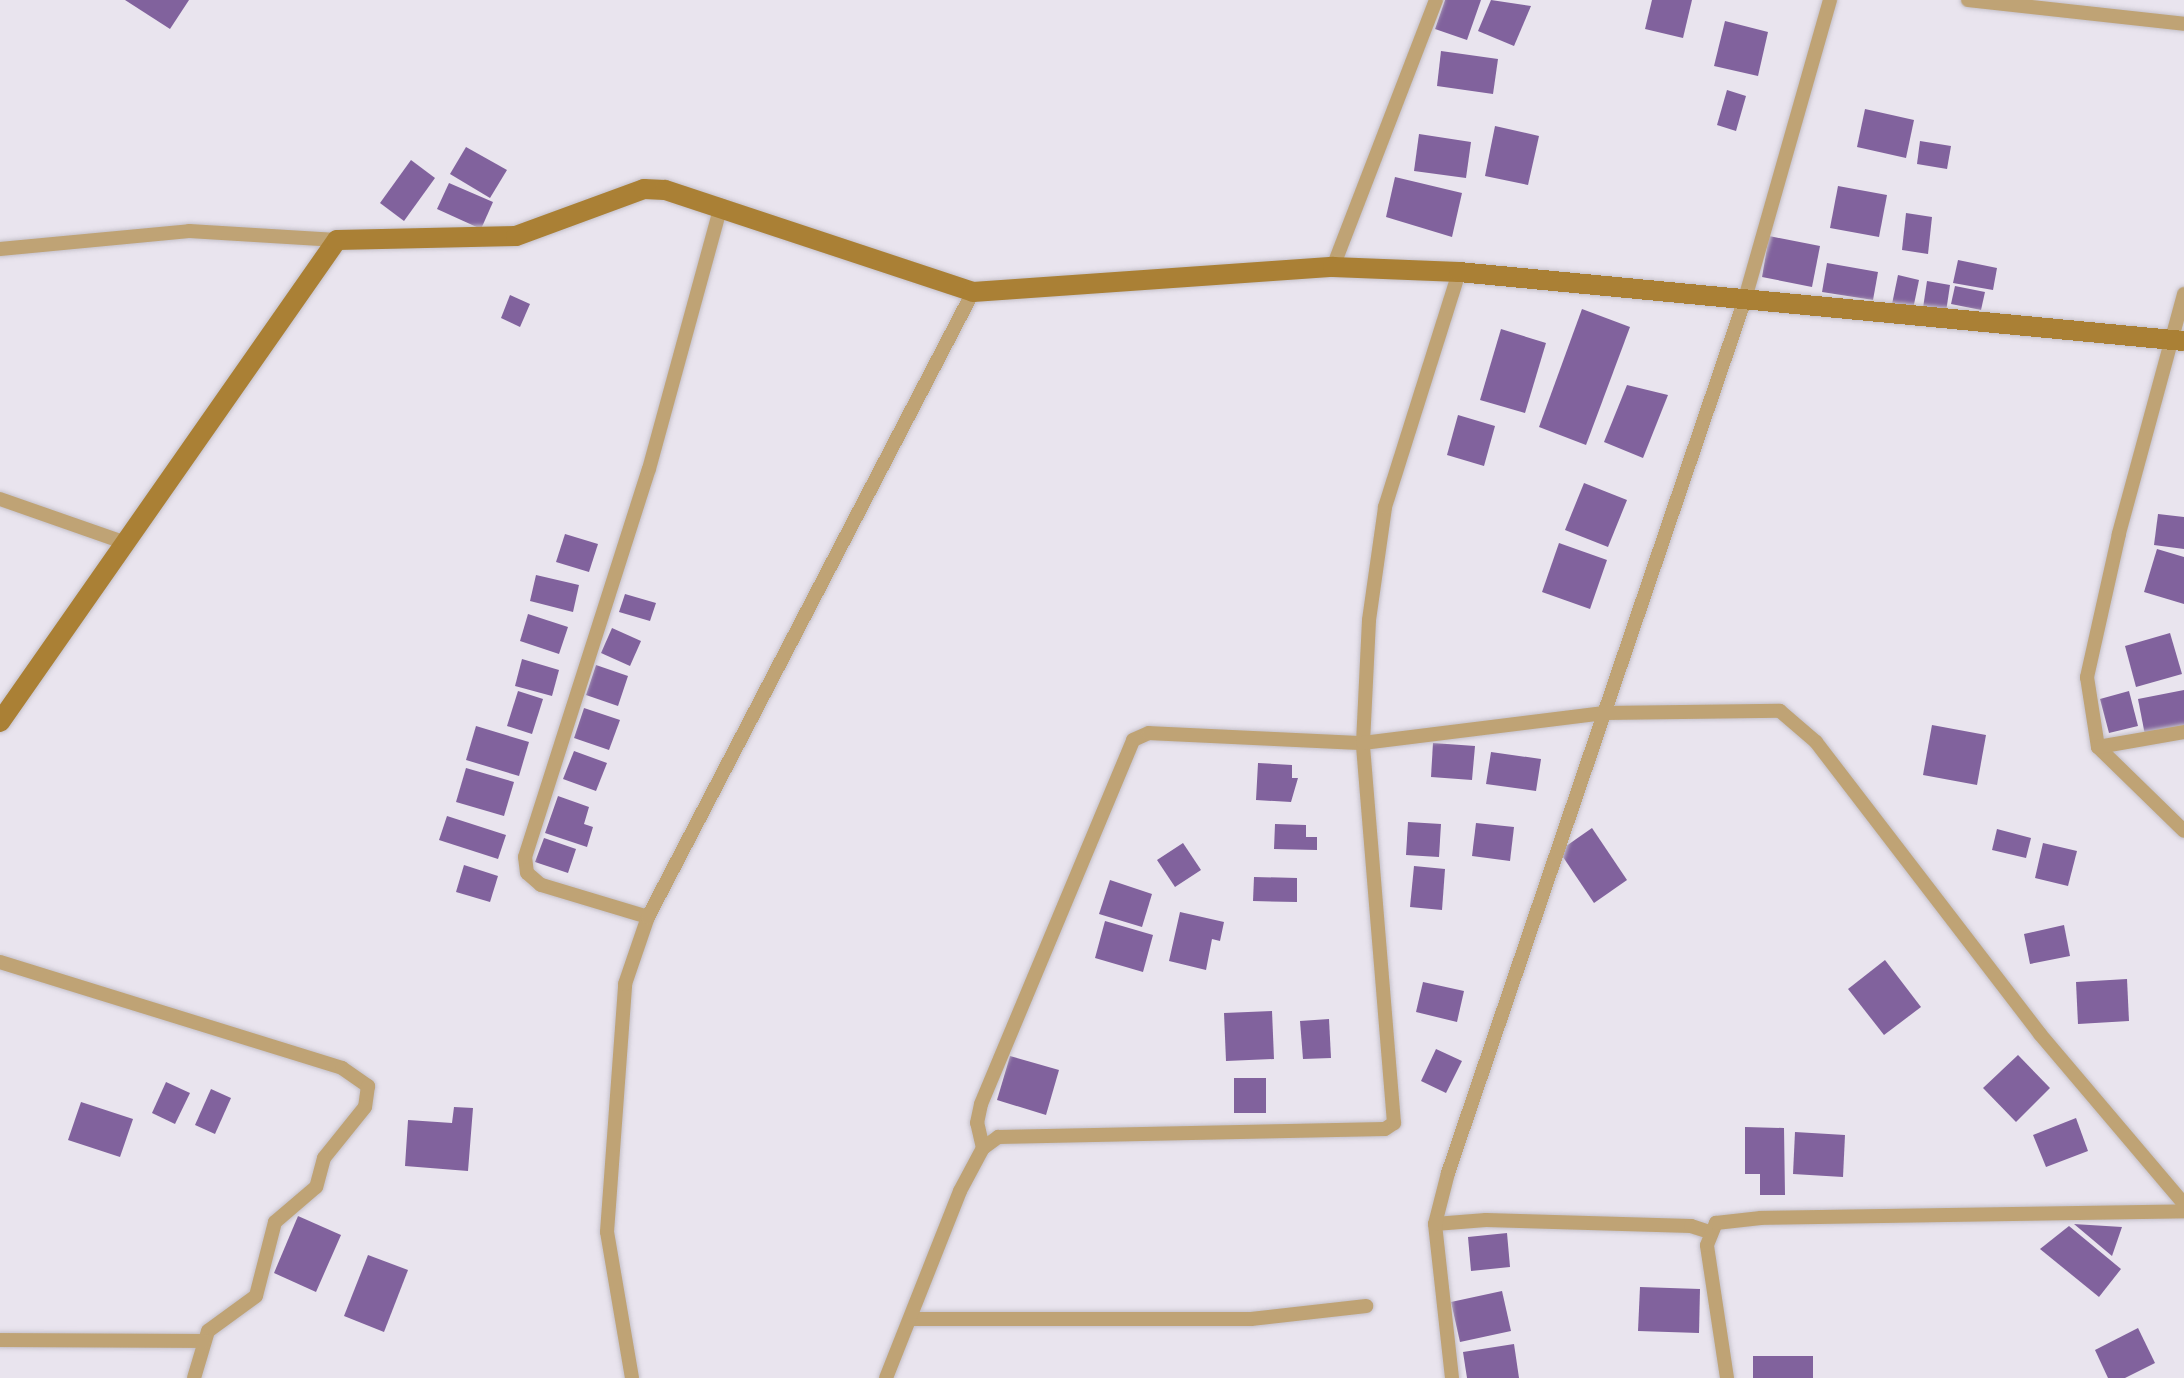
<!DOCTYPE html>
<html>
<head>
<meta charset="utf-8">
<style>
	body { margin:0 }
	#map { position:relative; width:2184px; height:1378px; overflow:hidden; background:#e9e4ee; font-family:Inter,sans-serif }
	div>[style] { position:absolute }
	.building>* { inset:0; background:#81629d }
	.roads { filter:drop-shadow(0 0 2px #c4c0c9) drop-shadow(0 0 2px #c4c0c9) }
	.street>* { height:14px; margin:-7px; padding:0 7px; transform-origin:7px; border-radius:7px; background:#bfa375 }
	.secondary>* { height:20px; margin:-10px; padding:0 10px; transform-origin:10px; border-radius:10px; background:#aa8035 }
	span { translate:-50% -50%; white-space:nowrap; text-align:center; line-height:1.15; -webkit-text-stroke:8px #e9e4ee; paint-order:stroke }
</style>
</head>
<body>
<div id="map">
	<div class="building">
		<i style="clip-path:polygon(125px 0,189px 0,170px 29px)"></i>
		<i style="clip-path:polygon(1445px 0,1481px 0,1467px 40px,1435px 29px)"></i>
		<i style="clip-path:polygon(1491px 0,1531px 6px,1514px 46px,1478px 31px)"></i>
		<i style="clip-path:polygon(1652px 0,1692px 0,1683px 38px,1645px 29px)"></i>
		<i style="clip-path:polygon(1725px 21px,1768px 32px,1758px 76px,1714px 66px)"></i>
		<i style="clip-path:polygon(1441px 51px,1498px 59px,1493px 94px,1437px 86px)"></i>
		<i style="clip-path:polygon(1727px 90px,1746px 96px,1736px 131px,1717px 125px)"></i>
		<i style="clip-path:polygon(1865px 109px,1914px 120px,1906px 158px,1857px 147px)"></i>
		<i style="clip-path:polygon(1495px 126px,1539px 136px,1528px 185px,1485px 176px)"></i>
		<i style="clip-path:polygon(1419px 134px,1471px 142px,1466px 178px,1414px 171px)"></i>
		<i style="clip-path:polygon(1920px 141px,1951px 146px,1947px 169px,1917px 164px)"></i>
		<i style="clip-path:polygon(466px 147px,507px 170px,490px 198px,450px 174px)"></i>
		<i style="clip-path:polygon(411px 160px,435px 178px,404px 221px,380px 203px)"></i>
		<i style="clip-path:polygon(1395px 177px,1462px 193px,1452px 237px,1386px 217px)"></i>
		<i style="clip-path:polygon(449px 183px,493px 202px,481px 229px,437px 209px)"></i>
		<i style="clip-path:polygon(1838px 186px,1887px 195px,1879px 237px,1830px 228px)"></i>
		<i style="clip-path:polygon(1906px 213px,1932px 217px,1928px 254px,1902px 250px)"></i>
		<i style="clip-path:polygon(1769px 236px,1820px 246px,1812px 287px,1762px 277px)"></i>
		<i style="clip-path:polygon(1958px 260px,1997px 268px,1993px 290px,1953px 283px)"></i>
		<i style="clip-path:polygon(1827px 263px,1878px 272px,1873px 300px,1822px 292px)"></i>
		<i style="clip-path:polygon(1898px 275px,1919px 280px,1912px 314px,1891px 309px)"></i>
		<i style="clip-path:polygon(1927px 281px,1950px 285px,1946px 312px,1923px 308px)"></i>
		<i style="clip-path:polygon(1955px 286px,1985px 292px,1981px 310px,1951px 304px)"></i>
		<i style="clip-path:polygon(510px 295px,530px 304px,520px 327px,501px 318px)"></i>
		<i style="clip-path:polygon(1582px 309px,1630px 327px,1586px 445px,1539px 427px)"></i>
		<i style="clip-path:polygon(1501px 329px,1546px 343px,1525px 413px,1480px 400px)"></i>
		<i style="clip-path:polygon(1627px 385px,1668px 395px,1643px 458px,1604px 442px)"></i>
		<i style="clip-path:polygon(1458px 415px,1495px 426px,1484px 466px,1447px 455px)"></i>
		<i style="clip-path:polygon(1584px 483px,1627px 500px,1608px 547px,1565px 530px)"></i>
		<i style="clip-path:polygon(2158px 514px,2184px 517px,2184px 549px,2154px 545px)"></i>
		<i style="clip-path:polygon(565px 534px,598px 544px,589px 572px,556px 562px)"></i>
		<i style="clip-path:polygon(1559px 543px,1607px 560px,1590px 609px,1542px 592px)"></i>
		<i style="clip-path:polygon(2157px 549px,2184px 557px,2184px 604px,2144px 592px)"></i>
		<i style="clip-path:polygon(536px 575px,579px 585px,573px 612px,530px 601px)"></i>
		<i style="clip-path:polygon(625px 594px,656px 603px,650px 621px,619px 612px)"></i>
		<i style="clip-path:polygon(528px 614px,568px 627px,559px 654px,520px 641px)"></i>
		<i style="clip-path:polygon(612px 628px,641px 641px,630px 666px,601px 653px)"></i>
		<i style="clip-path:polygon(2170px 633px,2182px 674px,2136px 687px,2125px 646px)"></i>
		<i style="clip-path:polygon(522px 659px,559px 670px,552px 696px,515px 686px)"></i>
		<i style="clip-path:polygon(596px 665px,628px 676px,618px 706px,586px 695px)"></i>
		<i style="clip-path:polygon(2184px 690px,2184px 728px,2145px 735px,2138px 699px)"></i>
		<i style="clip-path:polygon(518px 691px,543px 699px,532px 734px,507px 726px)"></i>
		<i style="clip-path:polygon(2129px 691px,2138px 726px,2109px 733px,2100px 699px)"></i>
		<i style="clip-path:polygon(584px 708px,620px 720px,609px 750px,574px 738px)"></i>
		<i style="clip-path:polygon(1932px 725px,1986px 735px,1977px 785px,1923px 775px)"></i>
		<i style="clip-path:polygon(476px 726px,529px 742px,519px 776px,466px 760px)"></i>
		<i style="clip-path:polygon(1433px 743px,1475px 746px,1472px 780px,1431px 777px)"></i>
		<i style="clip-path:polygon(574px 751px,607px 763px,596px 791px,563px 779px)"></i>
		<i style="clip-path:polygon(1491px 752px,1541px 759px,1536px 791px,1486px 784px)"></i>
		<i style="clip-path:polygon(1258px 763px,1292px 765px,1292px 778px,1298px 778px,1291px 802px,1256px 800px)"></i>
		<i style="clip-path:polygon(466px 768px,514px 782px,504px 816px,456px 802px)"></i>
		<i style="clip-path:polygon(558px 796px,589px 807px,584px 824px,593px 827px,587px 847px,545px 833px)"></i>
		<i style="clip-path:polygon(447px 816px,506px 835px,498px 859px,439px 840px)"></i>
		<i style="clip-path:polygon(1408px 822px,1441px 824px,1439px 857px,1406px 855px)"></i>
		<i style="clip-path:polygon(1476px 823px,1514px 827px,1510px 861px,1472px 856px)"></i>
		<i style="clip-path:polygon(1275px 824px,1306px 825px,1306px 837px,1317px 837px,1317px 850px,1274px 849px)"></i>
		<i style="clip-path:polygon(1592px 828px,1627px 880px,1594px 903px,1559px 851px)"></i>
		<i style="clip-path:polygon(1997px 829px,2031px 838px,2026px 858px,1992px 850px)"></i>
		<i style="clip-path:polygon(544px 838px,576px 849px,568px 873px,535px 862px)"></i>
		<i style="clip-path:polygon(1183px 843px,1201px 870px,1175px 887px,1157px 860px)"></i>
		<i style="clip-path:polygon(2043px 843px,2077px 851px,2068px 886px,2035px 878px)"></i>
		<i style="clip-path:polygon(464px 865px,498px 876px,490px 902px,456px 892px)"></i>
		<i style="clip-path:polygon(1414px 866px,1445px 869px,1442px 910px,1410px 907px)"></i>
		<i style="clip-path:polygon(1254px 877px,1297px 878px,1297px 902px,1253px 901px)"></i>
		<i style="clip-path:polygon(1110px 880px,1152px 894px,1142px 927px,1099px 914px)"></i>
		<i style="clip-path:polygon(1180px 912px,1224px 922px,1220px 941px,1212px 939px,1206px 970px,1169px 961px)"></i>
		<i style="clip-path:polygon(1105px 921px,1153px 935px,1143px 972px,1095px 958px)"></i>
		<i style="clip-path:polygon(2064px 925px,2070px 956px,2030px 964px,2024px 934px)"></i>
		<i style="clip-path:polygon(1885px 960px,1921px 1007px,1884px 1035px,1848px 989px)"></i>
		<i style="clip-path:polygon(2127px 979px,2129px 1021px,2078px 1024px,2076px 982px)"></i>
		<i style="clip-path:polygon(1423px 982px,1464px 991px,1457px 1022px,1416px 1012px)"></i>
		<i style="clip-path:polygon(1272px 1011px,1274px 1059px,1226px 1061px,1224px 1013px)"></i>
		<i style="clip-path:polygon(1329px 1019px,1331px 1058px,1303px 1059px,1300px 1021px)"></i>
		<i style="clip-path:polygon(1436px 1049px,1462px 1061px,1446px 1093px,1421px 1081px)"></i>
		<i style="clip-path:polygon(2018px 1055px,2050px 1088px,2016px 1122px,1983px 1088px)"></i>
		<i style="clip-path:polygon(1010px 1056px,1059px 1070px,1046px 1115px,997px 1100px)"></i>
		<i style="clip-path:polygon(1234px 1078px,1266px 1078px,1266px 1113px,1234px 1113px)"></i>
		<i style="clip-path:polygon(166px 1082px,190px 1093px,175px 1124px,152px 1113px)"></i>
		<i style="clip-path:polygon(211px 1089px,231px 1098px,215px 1134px,195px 1125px)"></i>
		<i style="clip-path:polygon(81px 1102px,133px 1119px,120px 1157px,68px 1140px)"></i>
		<i style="clip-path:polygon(454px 1107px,473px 1108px,468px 1171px,405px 1166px,408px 1120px,452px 1123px)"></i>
		<i style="clip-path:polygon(2076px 1118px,2088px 1151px,2046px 1167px,2033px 1135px)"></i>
		<i style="clip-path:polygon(1745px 1127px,1784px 1128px,1785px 1195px,1760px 1195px,1760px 1174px,1745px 1174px)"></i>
		<i style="clip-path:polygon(1795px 1132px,1845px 1135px,1843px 1177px,1793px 1174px)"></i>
		<i style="clip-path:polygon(298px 1216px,341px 1235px,316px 1292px,274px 1273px)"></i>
		<i style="clip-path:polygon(2074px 1224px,2122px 1227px,2112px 1256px)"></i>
		<i style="clip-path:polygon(2069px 1226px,2121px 1269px,2099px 1297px,2040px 1249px)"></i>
		<i style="clip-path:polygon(1507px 1233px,1510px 1267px,1471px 1271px,1468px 1237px)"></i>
		<i style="clip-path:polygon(368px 1255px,408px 1270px,384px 1332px,344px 1316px)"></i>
		<i style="clip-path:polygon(1640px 1287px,1700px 1289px,1699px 1333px,1638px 1331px)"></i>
		<i style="clip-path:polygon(1502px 1291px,1511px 1331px,1460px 1342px,1451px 1302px)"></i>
		<i style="clip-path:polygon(2138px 1328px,2155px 1363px,2125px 1378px,2108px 1378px,2095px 1350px)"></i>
		<i style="clip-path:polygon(1514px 1344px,1519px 1378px,1467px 1378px,1463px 1352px)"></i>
		<i style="clip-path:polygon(1753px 1356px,1813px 1356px,1813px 1378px,1753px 1378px)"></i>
	</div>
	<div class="roads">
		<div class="street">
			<i style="left:1968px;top:0;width:217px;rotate:6.3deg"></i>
			<i style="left:0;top:249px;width:190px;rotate:-5.4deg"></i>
			<i style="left:189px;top:231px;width:148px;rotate:3.5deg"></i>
			<i style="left:1333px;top:267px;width:286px;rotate:-68.9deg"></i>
			<i style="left:2184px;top:294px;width:249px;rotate:105.2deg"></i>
			<i style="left:2119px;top:534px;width:147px;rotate:102.6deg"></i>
			<i style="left:2087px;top:677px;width:71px;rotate:81.1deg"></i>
			<i style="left:2098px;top:747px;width:120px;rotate:44.3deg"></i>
			<i style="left:0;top:499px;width:130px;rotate:19.3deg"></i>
			<i style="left:2098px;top:747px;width:87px;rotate:-9.9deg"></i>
			<i style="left:648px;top:917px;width:112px;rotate:-163.3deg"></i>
			<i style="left:541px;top:885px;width:18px;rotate:-139deg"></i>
			<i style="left:527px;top:873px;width:16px;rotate:-97deg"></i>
			<i style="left:525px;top:857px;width:407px;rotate:-72.3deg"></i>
			<i style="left:649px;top:469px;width:273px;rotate:-74.7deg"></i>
			<i style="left:0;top:962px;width:358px;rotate:17.2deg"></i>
			<i style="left:342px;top:1068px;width:32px;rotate:35deg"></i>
			<i style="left:368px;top:1086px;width:21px;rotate:98deg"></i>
			<i style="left:365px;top:1107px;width:65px;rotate:128.8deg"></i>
			<i style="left:324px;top:1158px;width:30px;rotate:105deg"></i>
			<i style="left:316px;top:1187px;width:54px;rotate:139.5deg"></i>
			<i style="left:275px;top:1222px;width:76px;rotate:104.4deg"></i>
			<i style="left:256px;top:1296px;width:59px;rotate:143.9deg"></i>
			<i style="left:208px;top:1331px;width:49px;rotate:106.6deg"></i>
			<i style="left:983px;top:1148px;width:26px;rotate:-103deg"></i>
			<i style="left:977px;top:1123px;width:19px;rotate:-78deg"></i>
			<i style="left:981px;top:1104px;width:394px;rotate:-67.3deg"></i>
			<i style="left:1133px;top:740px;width:17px;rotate:-24deg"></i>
			<i style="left:1149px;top:733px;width:214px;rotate:2.7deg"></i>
			<i style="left:1363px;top:743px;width:123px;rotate:-87.2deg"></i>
			<i style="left:1369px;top:620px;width:114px;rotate:-81.9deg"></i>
			<i style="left:1385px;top:507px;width:246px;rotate:-72.5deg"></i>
			<i style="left:1435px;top:1224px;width:51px;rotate:-4.5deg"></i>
			<i style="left:1486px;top:1220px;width:205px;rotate:1.7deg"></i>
			<i style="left:1691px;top:1226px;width:19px;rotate:18deg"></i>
			<i style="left:910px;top:1319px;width:341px"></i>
			<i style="left:1251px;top:1319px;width:116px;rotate:-6.4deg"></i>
			<i style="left:0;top:1340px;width:204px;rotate:0.3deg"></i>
			<i style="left:632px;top:1378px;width:148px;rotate:-99.7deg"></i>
			<i style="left:607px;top:1232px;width:249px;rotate:-85.8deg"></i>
			<i style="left:625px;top:984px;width:71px;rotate:-71.1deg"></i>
			<i style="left:648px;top:917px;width:704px;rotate:-62.53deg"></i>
			<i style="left:886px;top:1378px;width:201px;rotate:-68.4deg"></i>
			<i style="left:960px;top:1191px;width:49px;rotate:-61.9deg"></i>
			<i style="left:983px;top:1148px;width:19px;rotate:-36deg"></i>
			<i style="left:998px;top:1137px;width:387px;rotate:-1.2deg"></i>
			<i style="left:1385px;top:1129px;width:11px;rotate:-34deg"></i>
			<i style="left:1394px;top:1123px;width:381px;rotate:-94.7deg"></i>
			<i style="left:1363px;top:743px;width:243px;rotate:-7.1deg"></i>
			<i style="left:1604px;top:713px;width:176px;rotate:-0.7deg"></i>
			<i style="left:1780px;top:711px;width:48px;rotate:40.7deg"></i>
			<i style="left:1816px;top:742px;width:368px;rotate:52.5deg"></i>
			<i style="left:2040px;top:1034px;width:223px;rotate:49.7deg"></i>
			<i style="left:1452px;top:1378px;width:155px;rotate:-96.3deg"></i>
			<i style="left:1435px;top:1224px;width:53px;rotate:-75.7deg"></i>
			<i style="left:1448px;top:1173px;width:920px;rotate:-71.23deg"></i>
			<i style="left:1744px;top:302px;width:314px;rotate:-74.1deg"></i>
			<i style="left:1727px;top:1378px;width:134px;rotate:-98.6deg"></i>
			<i style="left:1707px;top:1245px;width:24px;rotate:-68deg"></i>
			<i style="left:1716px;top:1223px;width:45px;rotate:-6.3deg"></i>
			<i style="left:1761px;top:1218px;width:423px;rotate:-0.9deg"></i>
		</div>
		<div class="secondary">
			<i style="left:0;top:722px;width:588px;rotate:-55.04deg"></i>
			<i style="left:337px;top:240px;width:179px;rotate:-1.3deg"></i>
			<i style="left:516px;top:236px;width:136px;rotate:-20.2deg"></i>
			<i style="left:644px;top:189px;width:21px;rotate:3deg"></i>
			<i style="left:665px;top:190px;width:324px;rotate:18.3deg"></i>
			<i style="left:973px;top:292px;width:361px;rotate:-4deg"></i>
			<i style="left:1333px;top:267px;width:126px;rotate:2.3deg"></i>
			<i style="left:1459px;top:272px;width:728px;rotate:5.44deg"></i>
		</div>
	</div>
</div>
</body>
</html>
